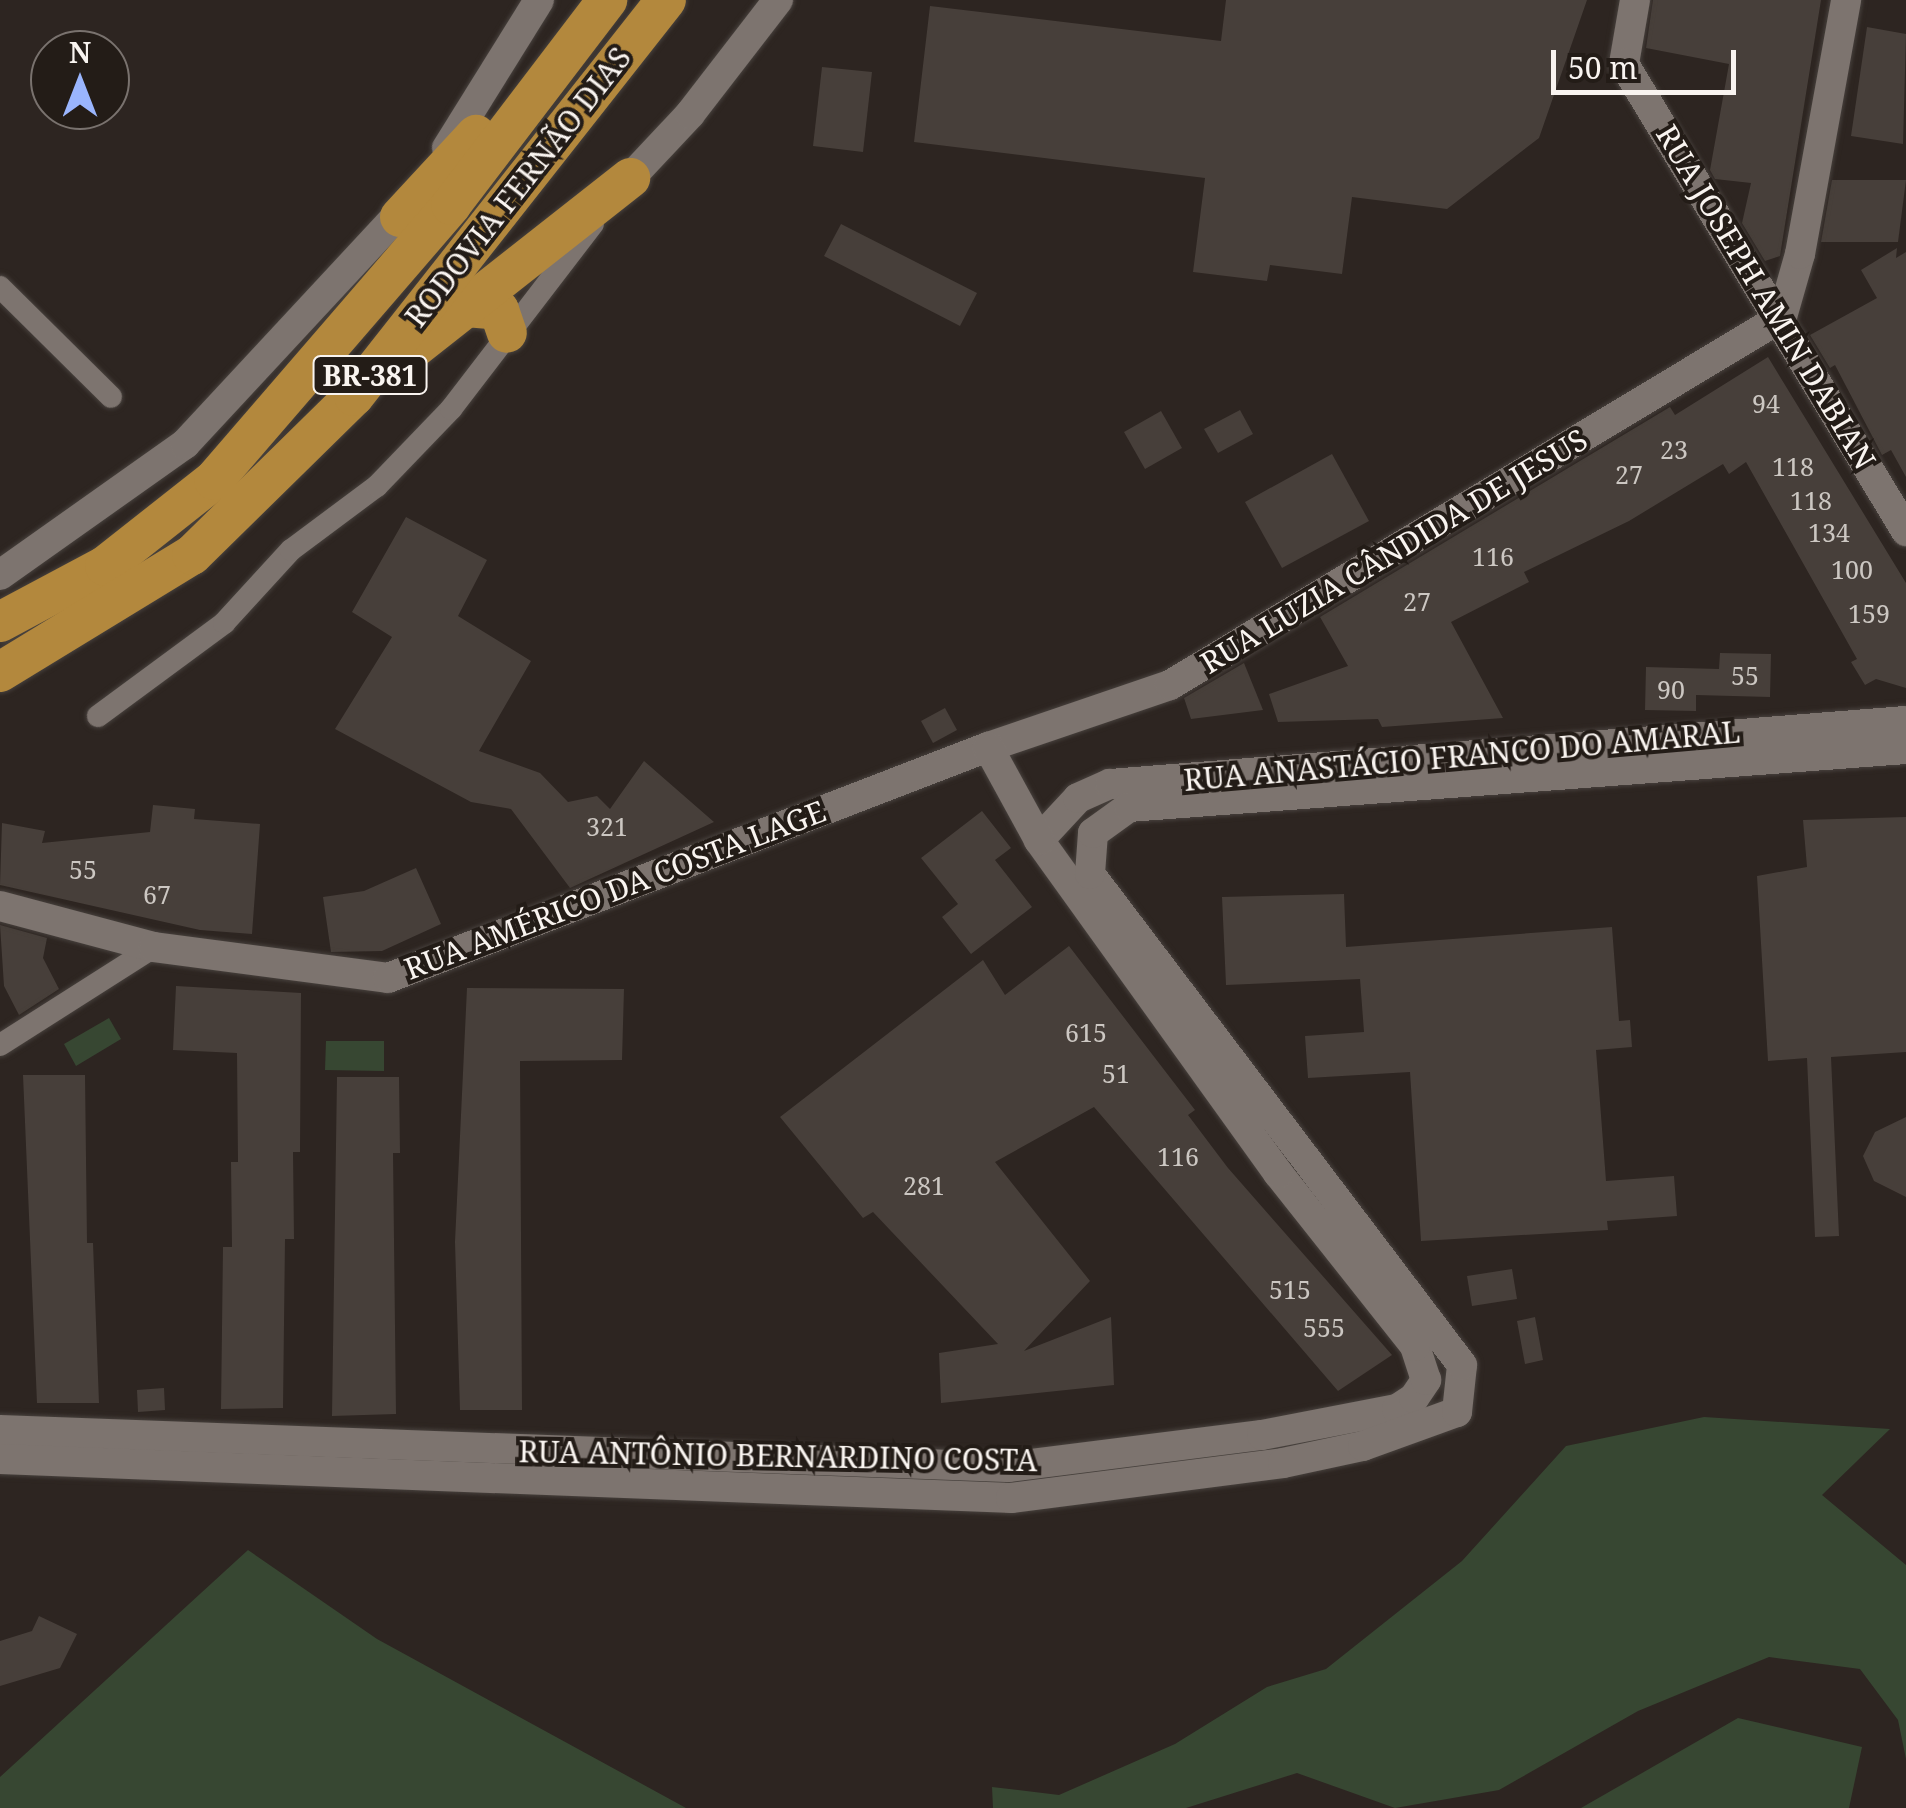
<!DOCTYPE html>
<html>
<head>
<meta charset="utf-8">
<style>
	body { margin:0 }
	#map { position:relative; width:1906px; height:1808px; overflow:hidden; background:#2d2521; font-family:"Noto Serif",serif }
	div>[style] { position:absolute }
	.green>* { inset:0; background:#374732 }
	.building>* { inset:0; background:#473f3a }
	.roads { filter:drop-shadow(0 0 2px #47413d) drop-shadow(0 0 2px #47413d) }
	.street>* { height:22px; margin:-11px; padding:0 11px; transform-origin:11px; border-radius:11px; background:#7d746f }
	.secondary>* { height:30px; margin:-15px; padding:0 15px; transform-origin:15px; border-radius:15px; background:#7d746f }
	.highway>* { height:40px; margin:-20px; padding:0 20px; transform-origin:20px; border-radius:20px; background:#b3883d }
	span { translate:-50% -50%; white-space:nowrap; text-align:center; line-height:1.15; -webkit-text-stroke:8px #231c17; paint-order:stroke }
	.number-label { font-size:25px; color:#ccc7c2 }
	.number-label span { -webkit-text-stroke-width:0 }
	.shield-label span { padding:2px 8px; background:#231c17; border:2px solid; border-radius:8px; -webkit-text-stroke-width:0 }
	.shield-label { font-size:28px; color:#f9f4f0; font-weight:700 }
	.street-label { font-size:30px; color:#f9f4f0 }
	.north { position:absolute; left:30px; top:30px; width:100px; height:100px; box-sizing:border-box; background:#231c17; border:2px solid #79726e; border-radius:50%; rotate:0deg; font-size:28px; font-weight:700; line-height:40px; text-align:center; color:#f9f4f0 }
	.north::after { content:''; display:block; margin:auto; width:35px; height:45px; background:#9ab5fd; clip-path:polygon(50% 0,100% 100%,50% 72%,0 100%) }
	.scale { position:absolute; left:1551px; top:50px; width:185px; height:45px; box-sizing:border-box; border:5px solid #f9f4f0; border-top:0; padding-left:12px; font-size:30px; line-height:35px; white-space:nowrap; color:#f9f4f0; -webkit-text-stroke:8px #231c17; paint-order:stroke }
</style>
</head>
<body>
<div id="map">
	<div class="green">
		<i style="clip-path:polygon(109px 1018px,121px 1039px,76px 1066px,64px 1044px)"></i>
		<i style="clip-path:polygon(326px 1041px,384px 1041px,384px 1071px,325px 1070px)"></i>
		<i style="clip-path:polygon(1704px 1417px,1890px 1429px,1822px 1495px,1906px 1565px,1906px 1759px,1898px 1720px,1860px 1669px,1769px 1657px,1638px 1711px,1499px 1790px,1395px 1808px,1297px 1773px,1186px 1808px,993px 1808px,992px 1787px,1059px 1795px,1175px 1744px,1267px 1687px,1326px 1669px,1462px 1561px,1566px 1446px)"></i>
		<i style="clip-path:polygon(248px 1550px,377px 1639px,686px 1808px,0 1808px,0 1777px)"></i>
		<i style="clip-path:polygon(1738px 1718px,1862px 1747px,1849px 1808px,1581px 1808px)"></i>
	</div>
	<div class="building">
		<i style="clip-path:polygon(1226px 0,1587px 0,1539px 138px,1447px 209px,1352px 197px,1342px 274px,1270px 265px,1267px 281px,1193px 272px,1205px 178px,914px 142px,930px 6px,1221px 41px)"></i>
		<i style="clip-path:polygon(1653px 0,1821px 0,1780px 256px,1765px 261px,1742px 223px,1751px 183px,1715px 179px,1710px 170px,1729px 64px,1646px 48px)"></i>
		<i style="clip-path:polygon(1867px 27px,1906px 34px,1903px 144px,1851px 136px)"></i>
		<i style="clip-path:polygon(822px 67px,872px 72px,863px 152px,813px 146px)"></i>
		<i style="clip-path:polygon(1832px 180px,1906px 180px,1898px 242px,1821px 242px)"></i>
		<i style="clip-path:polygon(841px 224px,977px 293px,960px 326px,824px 256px)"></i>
		<i style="clip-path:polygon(1897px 248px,1896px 258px,1906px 252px,1906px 477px,1891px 450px,1882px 455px,1835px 365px,1830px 368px,1810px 335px,1877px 298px,1861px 270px)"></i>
		<i style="clip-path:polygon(1768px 357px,1906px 583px,1906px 688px,1876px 679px,1865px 685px,1851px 662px,1857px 659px,1746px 462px,1729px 474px,1723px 464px,1629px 521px,1524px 572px,1529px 582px,1451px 622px,1503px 718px,1382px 727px,1378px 719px,1278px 722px,1269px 694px,1348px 666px,1320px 617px,1670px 407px,1675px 415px)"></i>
		<i style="clip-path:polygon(1240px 410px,1253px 434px,1218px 453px,1204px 429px)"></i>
		<i style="clip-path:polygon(1161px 411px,1182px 448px,1145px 469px,1124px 432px)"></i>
		<i style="clip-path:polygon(1332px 454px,1369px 521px,1282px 568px,1245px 502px)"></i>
		<i style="clip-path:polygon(406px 517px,487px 560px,458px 616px,531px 661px,479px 751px,540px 773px,568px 802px,597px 796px,610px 809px,644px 761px,714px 822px,570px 888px,511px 809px,471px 802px,335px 729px,392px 637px,352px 612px)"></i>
		<i style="clip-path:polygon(1720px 653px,1771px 654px,1770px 697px,1696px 695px,1696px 711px,1645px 710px,1646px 667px,1719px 669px)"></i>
		<i style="clip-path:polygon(1244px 663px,1263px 710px,1191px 719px,1184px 698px)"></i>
		<i style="clip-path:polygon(945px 708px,957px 730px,933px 743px,921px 721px)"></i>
		<i style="clip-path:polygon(153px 805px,195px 809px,194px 819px,260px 824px,252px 934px,200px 930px,0 885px,2px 823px,45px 831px,42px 843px,150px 832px)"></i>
		<i style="clip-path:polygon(982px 811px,1011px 848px,995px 860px,1032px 907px,971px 954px,942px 917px,958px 904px,921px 858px)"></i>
		<i style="clip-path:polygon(1906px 817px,1906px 1052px,1831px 1057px,1839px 1236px,1815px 1237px,1807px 1058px,1768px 1061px,1757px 876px,1807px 867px,1803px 820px)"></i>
		<i style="clip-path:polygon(416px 868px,441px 924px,382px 951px,331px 952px,323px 897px,364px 891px)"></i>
		<i style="clip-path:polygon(1344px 894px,1346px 947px,1612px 927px,1619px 1021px,1630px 1020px,1632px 1047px,1596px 1050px,1606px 1181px,1674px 1176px,1677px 1216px,1607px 1221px,1608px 1230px,1421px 1241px,1410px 1072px,1308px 1078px,1305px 1036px,1364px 1032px,1360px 979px,1226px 985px,1222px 897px)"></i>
		<i style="clip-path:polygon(0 925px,47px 938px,43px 958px,59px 989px,19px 1015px,4px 986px)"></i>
		<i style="clip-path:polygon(1069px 946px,1195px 1110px,1188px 1115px,1228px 1168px,1392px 1355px,1338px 1391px,1094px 1107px,995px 1162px,1090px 1281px,1024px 1351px,1111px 1317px,1114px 1385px,941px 1403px,939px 1353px,998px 1344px,873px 1212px,863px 1218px,780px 1117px,983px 960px,1005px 995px)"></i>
		<i style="clip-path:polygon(176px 986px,301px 993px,300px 1152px,293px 1152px,294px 1239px,285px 1239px,283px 1408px,221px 1409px,223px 1247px,232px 1247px,231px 1162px,238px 1162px,237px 1053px,173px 1050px)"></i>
		<i style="clip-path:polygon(467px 988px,624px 989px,622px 1060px,520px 1061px,522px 1410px,460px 1410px,455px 1242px)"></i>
		<i style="clip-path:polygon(23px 1075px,85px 1075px,87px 1243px,93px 1243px,99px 1403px,37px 1403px)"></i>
		<i style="clip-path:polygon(337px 1077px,399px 1077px,400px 1153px,393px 1153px,396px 1414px,332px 1416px)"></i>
		<i style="clip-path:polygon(1906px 1117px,1906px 1197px,1874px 1181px,1863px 1156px,1875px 1132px)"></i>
		<i style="clip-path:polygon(1512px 1269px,1517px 1299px,1472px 1306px,1467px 1276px)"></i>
		<i style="clip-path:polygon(1535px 1317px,1543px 1360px,1525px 1364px,1517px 1321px)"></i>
		<i style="clip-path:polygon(164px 1388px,165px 1410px,138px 1412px,137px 1390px)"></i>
		<i style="clip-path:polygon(39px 1616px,77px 1634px,60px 1668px,0 1686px,0 1641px,32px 1631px)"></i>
	</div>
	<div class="roads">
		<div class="street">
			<i style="left:0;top:287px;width:156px;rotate:44.7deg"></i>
			<i style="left:98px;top:716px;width:157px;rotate:-36.4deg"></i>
			<i style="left:224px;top:623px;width:99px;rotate:-47.5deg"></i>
			<i style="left:291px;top:550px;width:107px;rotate:-36.7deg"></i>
			<i style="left:377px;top:486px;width:107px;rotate:-46.1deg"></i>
			<i style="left:451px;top:409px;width:233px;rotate:-52.5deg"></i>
			<i style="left:0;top:1045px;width:183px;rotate:-32.5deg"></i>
		</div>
		<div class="secondary">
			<i style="left:1635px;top:0;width:65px;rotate:99.8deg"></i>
			<i style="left:1624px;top:64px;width:546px;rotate:58.87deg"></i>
			<i style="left:447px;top:148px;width:174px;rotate:-58.1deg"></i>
			<i style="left:630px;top:178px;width:88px;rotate:-46.8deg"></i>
			<i style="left:690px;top:114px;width:144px;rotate:-52.3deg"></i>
			<i style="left:0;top:575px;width:227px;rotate:-35.3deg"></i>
			<i style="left:185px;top:444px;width:330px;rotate:-47.1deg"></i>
			<i style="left:1039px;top:840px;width:57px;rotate:-47.1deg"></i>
			<i style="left:1078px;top:798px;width:35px;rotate:-24deg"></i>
			<i style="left:1110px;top:784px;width:798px;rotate:-4.53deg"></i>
			<i style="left:0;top:906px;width:159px;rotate:14.9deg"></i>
			<i style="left:154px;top:947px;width:236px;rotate:7.5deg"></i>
			<i style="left:388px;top:978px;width:643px;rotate:-21.06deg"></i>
			<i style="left:988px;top:747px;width:192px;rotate:-18.8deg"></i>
			<i style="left:1170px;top:685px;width:714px;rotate:-31.02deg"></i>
			<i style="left:1782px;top:317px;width:66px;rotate:-74.1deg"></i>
			<i style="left:1800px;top:254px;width:258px;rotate:-79.7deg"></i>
			<i style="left:0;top:1430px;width:1009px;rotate:2.1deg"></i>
			<i style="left:1008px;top:1467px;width:256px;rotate:-7.2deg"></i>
			<i style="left:1262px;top:1435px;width:137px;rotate:-10.9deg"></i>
			<i style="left:1397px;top:1409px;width:20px;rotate:-33deg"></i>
			<i style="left:1414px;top:1398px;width:22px;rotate:-56deg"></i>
			<i style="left:1426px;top:1380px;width:36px;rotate:-108deg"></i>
			<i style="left:1415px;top:1346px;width:221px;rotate:-128.4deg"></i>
			<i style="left:1278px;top:1173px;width:410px;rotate:-125.7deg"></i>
			<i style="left:1039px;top:840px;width:106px;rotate:-118.7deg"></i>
			<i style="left:0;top:1459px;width:1012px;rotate:2.21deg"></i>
			<i style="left:1011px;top:1498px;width:274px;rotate:-7.3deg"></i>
			<i style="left:1283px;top:1463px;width:82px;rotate:-12deg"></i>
			<i style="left:1363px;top:1446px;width:100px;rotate:-19.9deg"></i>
			<i style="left:1457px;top:1412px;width:47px;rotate:-83.9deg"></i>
			<i style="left:1462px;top:1365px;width:616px;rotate:-127.15deg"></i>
			<i style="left:1090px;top:874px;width:41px;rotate:-85.8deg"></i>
			<i style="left:1093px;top:833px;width:44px;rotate:-35.8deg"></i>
			<i style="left:1129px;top:807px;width:779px;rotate:-4.27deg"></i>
		</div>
		<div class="highway">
			<i style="left:400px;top:217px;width:112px;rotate:-47.2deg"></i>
			<i style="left:466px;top:307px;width:33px;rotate:5deg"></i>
			<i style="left:499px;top:310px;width:24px;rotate:71deg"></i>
			<i style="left:404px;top:356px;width:288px;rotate:-38.2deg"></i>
			<i style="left:0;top:622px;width:119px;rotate:-28.1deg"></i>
			<i style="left:105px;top:566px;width:139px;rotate:-38.3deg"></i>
			<i style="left:214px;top:480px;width:363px;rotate:-49.2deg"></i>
			<i style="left:451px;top:205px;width:258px;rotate:-52.7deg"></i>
			<i style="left:0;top:672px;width:225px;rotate:-31.4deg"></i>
			<i style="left:192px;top:555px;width:227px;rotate:-44.5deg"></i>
			<i style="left:354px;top:396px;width:504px;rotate:-51.77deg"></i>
		</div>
	</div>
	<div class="number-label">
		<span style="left:1766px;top:403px">94</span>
		<span style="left:1674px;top:449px">23</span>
		<span style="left:1793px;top:466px">118</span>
		<span style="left:1629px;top:474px">27</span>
		<span style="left:1811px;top:500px">118</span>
		<span style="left:1829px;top:532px">134</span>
		<span style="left:1493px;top:556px">116</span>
		<span style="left:1852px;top:569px">100</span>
		<span style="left:1417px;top:601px">27</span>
		<span style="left:1869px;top:613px">159</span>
		<span style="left:1745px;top:675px">55</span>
		<span style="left:1671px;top:689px">90</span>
		<span style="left:607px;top:826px">321</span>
		<span style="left:83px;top:869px">55</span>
		<span style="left:157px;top:894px">67</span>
		<span style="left:1086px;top:1032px">615</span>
		<span style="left:1116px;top:1073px">51</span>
		<span style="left:1178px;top:1156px">116</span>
		<span style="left:924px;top:1185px">281</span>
		<span style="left:1290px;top:1289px">515</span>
		<span style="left:1324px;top:1327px">555</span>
	</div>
	<div class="shield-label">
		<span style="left:370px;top:375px">BR-381</span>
	</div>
	<div class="street-label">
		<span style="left:518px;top:187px;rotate:-52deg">RODOVIA FERNÃO DIAS</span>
		<span style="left:1766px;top:297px;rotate:59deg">RUA JOSEPH AMIN DABIAN</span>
		<span style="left:1394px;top:551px;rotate:-31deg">RUA LUZIA CÂNDIDA DE JESUS</span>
		<span style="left:1462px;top:756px;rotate:-5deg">RUA ANASTÁCIO FRANCO DO AMARAL</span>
		<span style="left:615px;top:890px;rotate:-21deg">RUA AMÉRICO DA COSTA LAGE</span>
		<span style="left:778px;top:1456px;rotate:1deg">RUA ANTÔNIO BERNARDINO COSTA</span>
	</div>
	<div class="north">N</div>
	<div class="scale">50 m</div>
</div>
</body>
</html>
